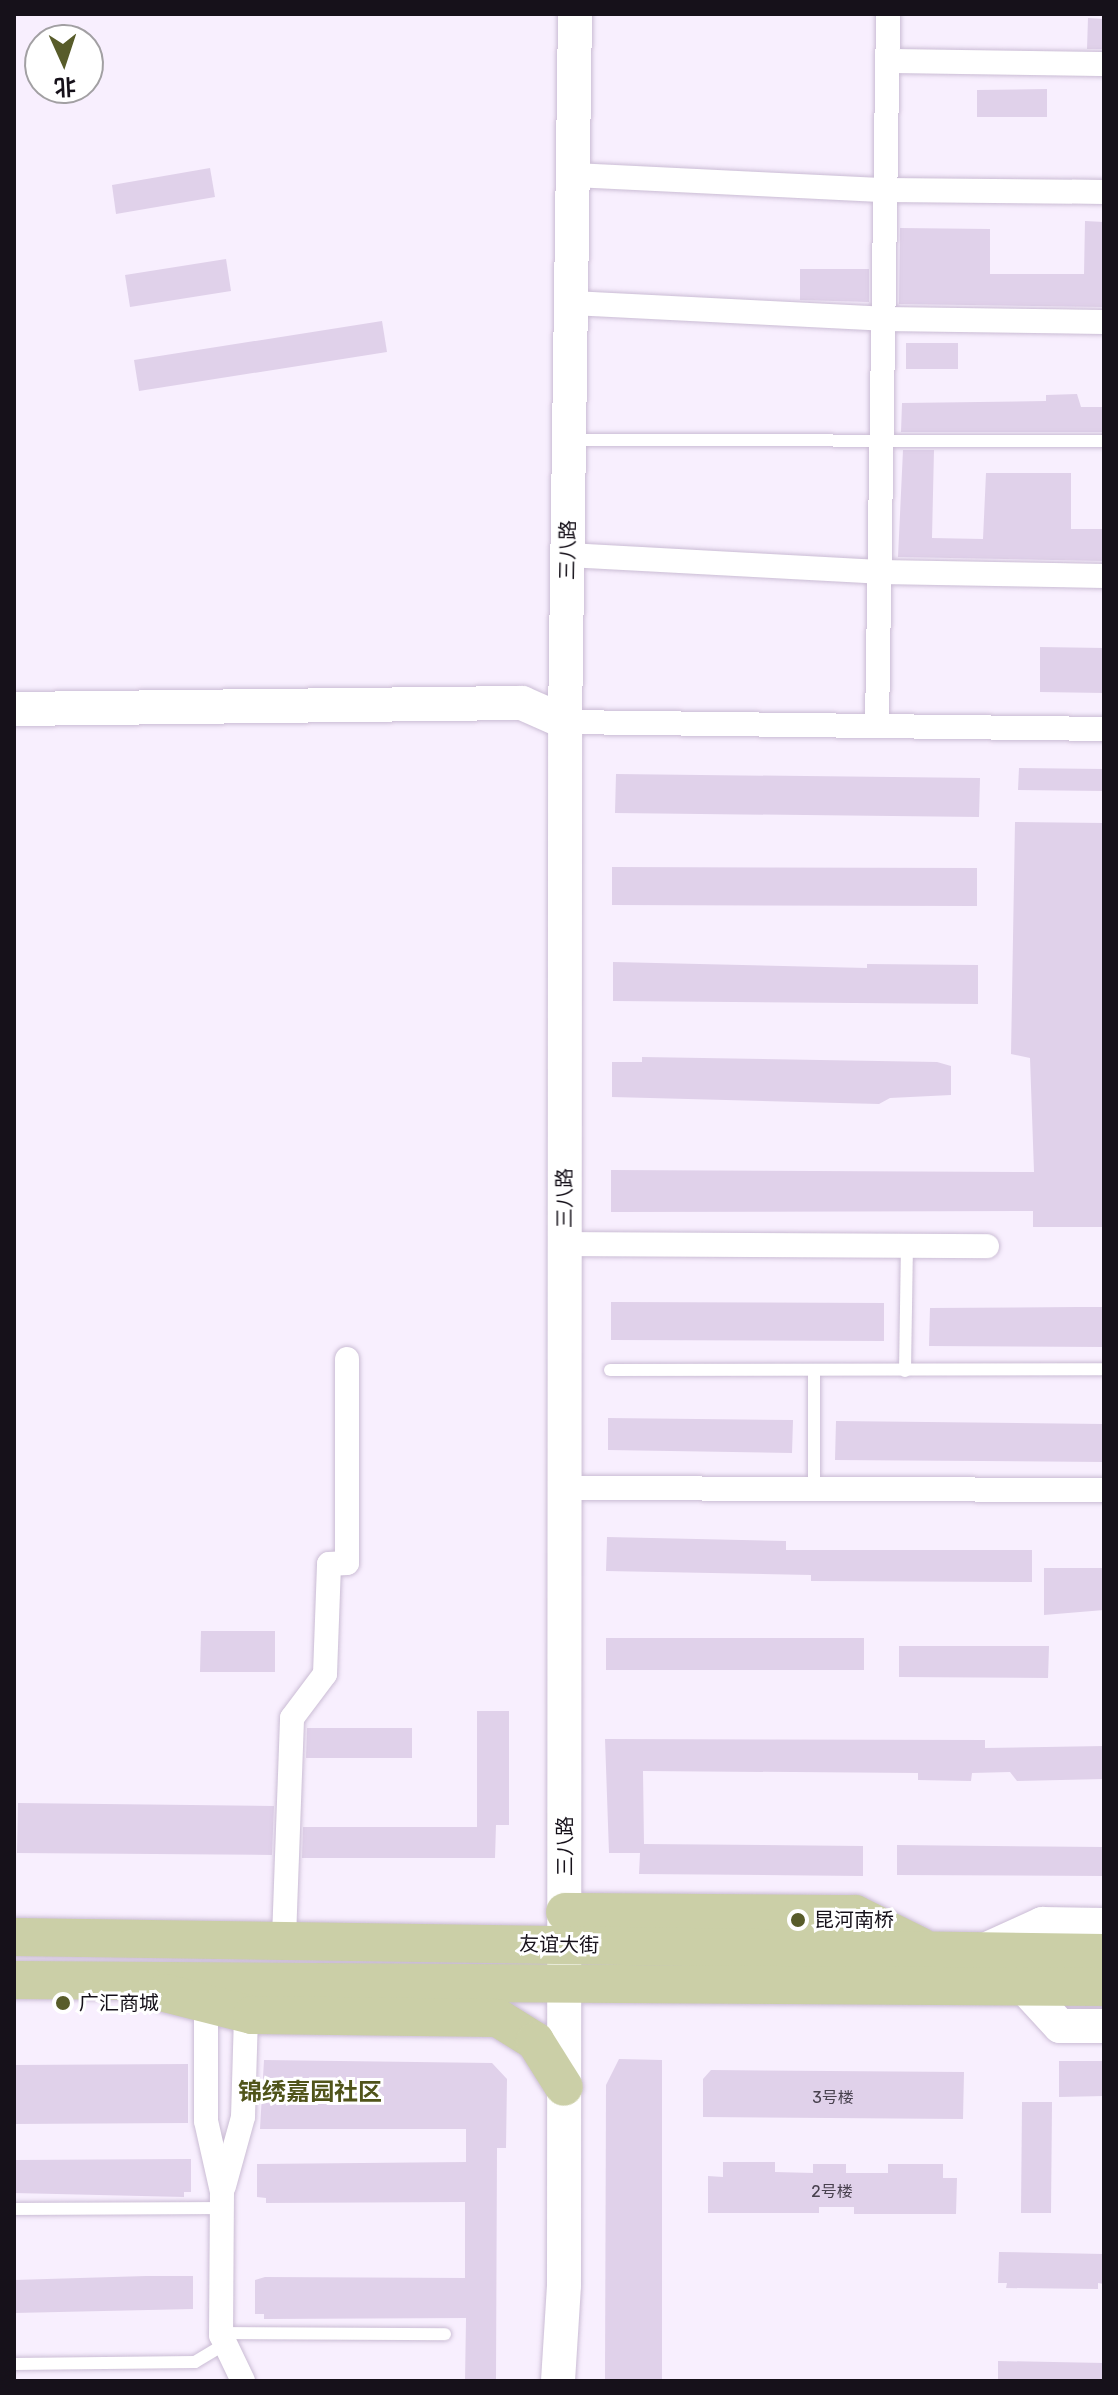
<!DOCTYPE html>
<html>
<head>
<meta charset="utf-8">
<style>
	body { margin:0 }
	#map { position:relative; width:1118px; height:2395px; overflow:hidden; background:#f8effe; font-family:Rubik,"Noto Sans SC",sans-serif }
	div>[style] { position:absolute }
	.building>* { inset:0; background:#e0d1ea }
	.roads { filter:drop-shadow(0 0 2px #cabcd4) drop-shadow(0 0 2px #cabcd4) }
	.lane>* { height:12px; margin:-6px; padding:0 6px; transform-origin:6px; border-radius:6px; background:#fff }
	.street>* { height:24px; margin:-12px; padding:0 12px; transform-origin:12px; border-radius:12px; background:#fff }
	.secondary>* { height:34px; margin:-17px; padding:0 17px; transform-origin:17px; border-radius:17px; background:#fff }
	.primary>* { height:38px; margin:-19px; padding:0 19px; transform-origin:19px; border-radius:19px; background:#cbcfa7 }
	.dots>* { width:22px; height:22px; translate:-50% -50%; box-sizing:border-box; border:4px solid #fff; border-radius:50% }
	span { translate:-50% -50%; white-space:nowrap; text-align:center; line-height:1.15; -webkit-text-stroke:6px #fff; paint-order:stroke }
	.number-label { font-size:16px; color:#48414e }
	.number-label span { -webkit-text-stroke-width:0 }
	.street-label { font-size:20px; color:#16111a }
	.poi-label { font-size:20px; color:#16111a }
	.left { translate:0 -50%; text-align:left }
	.quarter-label { font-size:24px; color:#50541a; font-weight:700 }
	.frame { position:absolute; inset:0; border:16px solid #16111a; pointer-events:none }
	.north { position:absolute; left:24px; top:24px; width:80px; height:80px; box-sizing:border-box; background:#fff; border:2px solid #a2a0a3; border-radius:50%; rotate:177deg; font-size:22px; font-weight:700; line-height:32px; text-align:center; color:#16111a }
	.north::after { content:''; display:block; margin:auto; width:28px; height:36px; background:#585c2a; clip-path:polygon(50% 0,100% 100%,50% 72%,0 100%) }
</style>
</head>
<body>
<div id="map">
	<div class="building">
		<i style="clip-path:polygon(1088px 18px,1104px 19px,1104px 49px,1087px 49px)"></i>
		<i style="clip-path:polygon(1047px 89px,1047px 117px,977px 117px,977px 90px)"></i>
		<i style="clip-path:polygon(210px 168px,215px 197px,116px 214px,112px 185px)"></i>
		<i style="clip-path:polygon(1085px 221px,1104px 222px,1104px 307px,899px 304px,900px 228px,990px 229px,990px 274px,1084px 274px)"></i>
		<i style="clip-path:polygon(226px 259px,231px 291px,130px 307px,125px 275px)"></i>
		<i style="clip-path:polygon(800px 269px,869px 269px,869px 302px,800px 300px)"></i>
		<i style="clip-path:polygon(382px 321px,387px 352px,139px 391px,134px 360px)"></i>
		<i style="clip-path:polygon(906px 343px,958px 343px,958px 369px,906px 369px)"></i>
		<i style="clip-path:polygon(1077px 394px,1081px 407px,1104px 407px,1104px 432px,901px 432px,902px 403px,1046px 401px,1046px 395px)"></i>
		<i style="clip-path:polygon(903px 450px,934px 450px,932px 538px,983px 539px,986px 473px,1071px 473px,1071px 529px,1104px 529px,1104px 561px,898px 557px)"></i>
		<i style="clip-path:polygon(1040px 647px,1104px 648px,1104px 693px,1040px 692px)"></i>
		<i style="clip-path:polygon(1019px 768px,1104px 769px,1104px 791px,1018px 790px)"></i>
		<i style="clip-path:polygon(616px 774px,980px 778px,979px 817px,615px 813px)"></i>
		<i style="clip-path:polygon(1015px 822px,1104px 823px,1104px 1227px,1033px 1227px,1033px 1211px,611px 1212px,611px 1170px,1034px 1172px,1030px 1058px,1011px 1054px)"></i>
		<i style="clip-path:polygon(612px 867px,977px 868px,977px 906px,612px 905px)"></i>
		<i style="clip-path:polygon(613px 962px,867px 968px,867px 964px,978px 965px,978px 1004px,613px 1001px)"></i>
		<i style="clip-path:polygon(642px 1057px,937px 1062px,951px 1066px,951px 1095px,890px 1098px,879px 1104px,612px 1097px,612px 1062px,642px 1062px)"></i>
		<i style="clip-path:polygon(611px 1302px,884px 1303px,884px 1341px,611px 1340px)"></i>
		<i style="clip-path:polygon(1078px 1307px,1104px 1307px,1104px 1347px,929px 1346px,930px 1308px)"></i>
		<i style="clip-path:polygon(608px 1418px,793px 1420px,792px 1453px,608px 1450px)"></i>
		<i style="clip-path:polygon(836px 1421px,1104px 1424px,1104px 1462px,835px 1460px)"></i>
		<i style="clip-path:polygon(607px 1537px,786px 1541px,786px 1550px,1032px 1550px,1032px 1582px,811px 1581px,811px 1575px,606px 1571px)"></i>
		<i style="clip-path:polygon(1044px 1568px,1104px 1568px,1104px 1610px,1044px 1615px)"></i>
		<i style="clip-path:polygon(201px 1631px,275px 1631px,275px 1672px,200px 1672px)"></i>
		<i style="clip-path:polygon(606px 1638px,864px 1638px,864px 1670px,606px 1670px)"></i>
		<i style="clip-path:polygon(899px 1646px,1049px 1646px,1048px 1678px,899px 1677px)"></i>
		<i style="clip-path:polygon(477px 1711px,509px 1711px,509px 1825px,496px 1825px,495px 1858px,302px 1858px,303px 1827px,477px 1827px)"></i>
		<i style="clip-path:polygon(307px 1728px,412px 1728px,412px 1758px,306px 1758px)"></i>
		<i style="clip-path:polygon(605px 1739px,985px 1740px,985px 1748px,1104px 1746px,1104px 1779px,1017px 1781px,1010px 1772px,972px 1773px,971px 1781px,918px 1780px,918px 1773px,643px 1771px,644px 1844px,863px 1846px,863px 1876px,639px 1874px,640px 1853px,609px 1853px)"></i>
		<i style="clip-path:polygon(18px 1803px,274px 1806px,272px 1855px,17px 1853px)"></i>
		<i style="clip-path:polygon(897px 1845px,1104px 1847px,1104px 1876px,897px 1875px)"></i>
		<i style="clip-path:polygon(619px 2059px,662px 2060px,662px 2381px,605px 2381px,606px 2085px)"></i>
		<i style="clip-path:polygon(264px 2060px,492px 2063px,507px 2079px,506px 2148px,497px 2148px,496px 2381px,465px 2381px,466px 2318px,264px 2319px,264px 2314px,255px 2314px,255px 2280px,265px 2277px,465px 2278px,465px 2202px,266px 2203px,266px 2198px,257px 2197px,257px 2164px,466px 2162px,466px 2129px,260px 2129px)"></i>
		<i style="clip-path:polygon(1059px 2061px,1104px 2061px,1104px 2096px,1059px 2097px)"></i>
		<i style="clip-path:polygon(188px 2064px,188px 2123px,14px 2124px,14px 2065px)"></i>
		<i style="clip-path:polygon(711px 2070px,964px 2072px,963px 2119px,703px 2117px,703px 2079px)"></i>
		<i style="clip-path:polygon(1022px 2102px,1052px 2102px,1051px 2213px,1021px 2213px)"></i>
		<i style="clip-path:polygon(191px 2159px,191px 2192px,184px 2192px,184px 2197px,14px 2193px,14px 2160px)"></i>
		<i style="clip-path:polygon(723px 2162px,775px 2162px,775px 2172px,813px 2173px,813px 2164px,846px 2164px,846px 2173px,888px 2173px,888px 2164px,943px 2164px,943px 2178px,957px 2178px,956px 2214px,854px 2214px,854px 2207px,819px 2207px,819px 2213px,708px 2213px,708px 2176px,723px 2177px)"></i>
		<i style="clip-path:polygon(999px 2252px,1104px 2254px,1104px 2284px,1098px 2283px,1098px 2289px,1006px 2288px,1007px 2283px,998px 2283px)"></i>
		<i style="clip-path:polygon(146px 2276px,193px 2276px,193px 2309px,14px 2313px,14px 2280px)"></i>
		<i style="clip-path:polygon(998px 2361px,1104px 2363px,1104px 2381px,998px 2381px)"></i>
	</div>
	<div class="roads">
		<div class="lane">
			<i style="left:571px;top:440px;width:533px;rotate:0.11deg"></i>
			<i style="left:610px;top:1370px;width:494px;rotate:-0.1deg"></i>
			<i style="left:905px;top:1371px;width:125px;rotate:-89.1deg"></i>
			<i style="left:814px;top:1489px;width:118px;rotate:-90deg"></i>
			<i style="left:14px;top:2209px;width:208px;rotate:-0.3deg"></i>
			<i style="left:221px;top:2333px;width:224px;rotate:0.3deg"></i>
			<i style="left:14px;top:2364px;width:181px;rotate:-0.6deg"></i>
			<i style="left:195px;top:2362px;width:33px;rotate:-31deg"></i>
		</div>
		<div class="street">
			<i style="left:888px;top:61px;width:216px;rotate:0.8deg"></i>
			<i style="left:574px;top:175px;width:312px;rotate:2.8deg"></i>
			<i style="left:886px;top:190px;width:218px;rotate:0.5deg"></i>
			<i style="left:572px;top:303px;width:312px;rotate:2.9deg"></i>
			<i style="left:884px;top:319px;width:220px;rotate:0.8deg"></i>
			<i style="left:568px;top:555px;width:312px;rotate:3.1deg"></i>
			<i style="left:880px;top:572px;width:224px;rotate:1deg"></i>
			<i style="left:565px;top:722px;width:539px;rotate:0.74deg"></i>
			<i style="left:877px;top:726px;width:712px;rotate:-89.11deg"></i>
			<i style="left:565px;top:1244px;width:422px;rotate:0.3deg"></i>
			<i style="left:565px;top:1488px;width:539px;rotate:0.21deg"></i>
			<i style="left:284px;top:1938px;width:220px;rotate:-87.9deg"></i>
			<i style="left:292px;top:1718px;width:55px;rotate:-53.1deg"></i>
			<i style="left:325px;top:1674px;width:110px;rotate:-87.9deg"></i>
			<i style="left:329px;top:1564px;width:18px;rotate:-3deg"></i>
			<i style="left:347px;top:1563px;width:204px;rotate:-90deg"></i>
			<i style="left:206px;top:2005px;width:116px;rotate:90deg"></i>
			<i style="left:206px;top:2121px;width:73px;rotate:77.3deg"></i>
			<i style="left:222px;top:2192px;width:143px;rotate:90.4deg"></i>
			<i style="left:221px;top:2335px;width:51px;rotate:64.4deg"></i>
			<i style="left:224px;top:2186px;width:72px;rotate:-74.6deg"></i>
			<i style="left:243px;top:2117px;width:103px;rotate:-88.3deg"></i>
		</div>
		<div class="secondary">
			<i style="left:14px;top:709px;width:508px;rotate:-0.68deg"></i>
			<i style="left:522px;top:703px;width:47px;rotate:23.8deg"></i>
			<i style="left:985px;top:1950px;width:63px;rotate:-24.5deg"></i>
			<i style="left:1042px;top:1924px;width:62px;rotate:0.9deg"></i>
			<i style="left:1024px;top:1987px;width:53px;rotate:47.3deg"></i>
			<i style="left:1060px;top:2026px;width:44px"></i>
			<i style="left:558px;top:2381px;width:96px;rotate:-86.4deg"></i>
			<i style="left:564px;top:2285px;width:1563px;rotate:-89.96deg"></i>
			<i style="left:565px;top:722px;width:708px;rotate:-89.19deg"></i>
		</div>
		<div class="primary">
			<i style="left:565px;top:1912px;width:290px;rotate:0.4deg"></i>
			<i style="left:855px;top:1914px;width:72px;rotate:26.2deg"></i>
			<i style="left:14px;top:1937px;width:1090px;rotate:0.84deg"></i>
			<i style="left:14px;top:1980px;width:1090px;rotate:0.37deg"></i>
			<i style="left:165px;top:1993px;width:90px;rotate:14.2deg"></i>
			<i style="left:252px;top:2015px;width:246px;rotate:0.7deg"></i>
			<i style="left:498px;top:2018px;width:44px;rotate:31.9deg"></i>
			<i style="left:535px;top:2041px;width:54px;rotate:57.8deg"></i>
		</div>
	</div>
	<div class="dots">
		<i style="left:798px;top:1920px;background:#585c2a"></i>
		<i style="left:63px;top:2003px;background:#585c2a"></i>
	</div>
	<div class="number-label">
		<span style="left:833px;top:2098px">3号楼</span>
		<span style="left:832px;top:2192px">2号楼</span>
	</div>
	<div class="street-label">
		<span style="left:568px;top:550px;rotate:-89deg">三八路</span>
		<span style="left:565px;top:1198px;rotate:-90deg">三八路</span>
		<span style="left:565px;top:1846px;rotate:-90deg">三八路</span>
		<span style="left:559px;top:1945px;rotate:1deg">友谊大街</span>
	</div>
	<div class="poi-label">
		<span class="left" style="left:814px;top:1920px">昆河南桥</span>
		<span class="left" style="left:79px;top:2003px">广汇商城</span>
	</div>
	<div class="quarter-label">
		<span style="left:310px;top:2093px">锦绣嘉园社区</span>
	</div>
	<div class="frame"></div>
	<div class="north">北</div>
</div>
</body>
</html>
